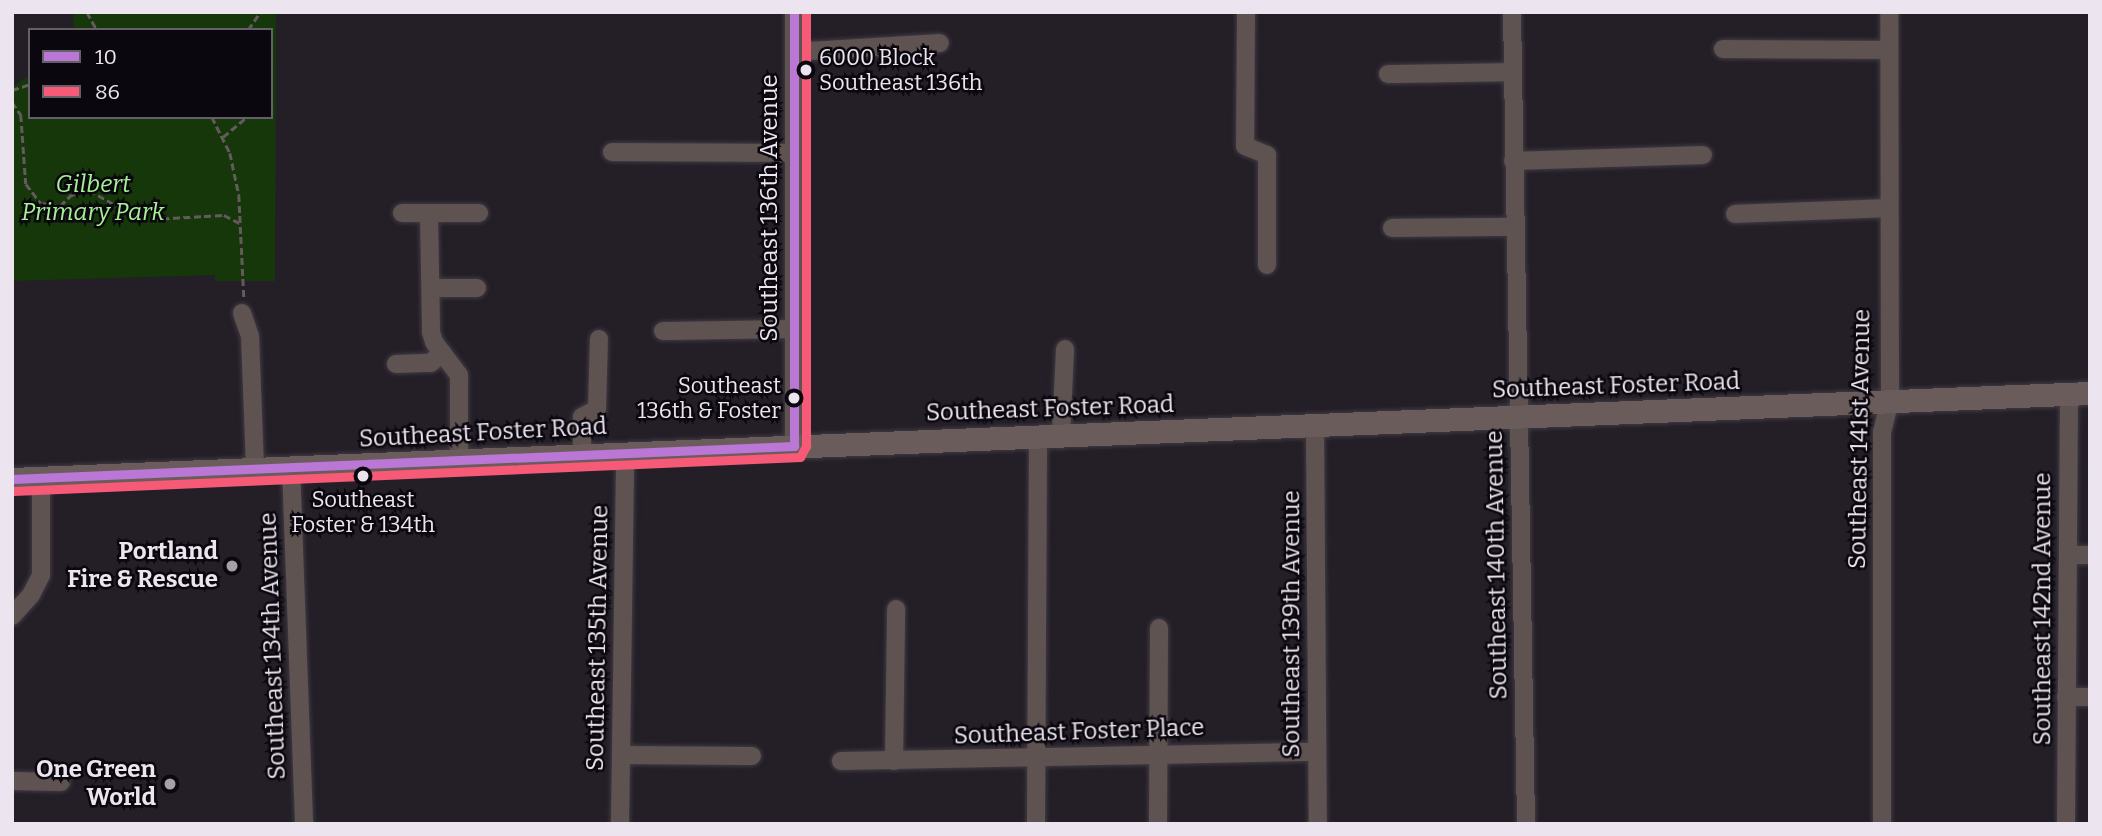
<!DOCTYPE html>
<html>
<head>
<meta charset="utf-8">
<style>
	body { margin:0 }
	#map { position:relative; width:2102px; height:836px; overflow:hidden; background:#241e27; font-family:Bitter,serif }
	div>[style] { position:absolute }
	.green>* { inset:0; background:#15370a }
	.path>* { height:2.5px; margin-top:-1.25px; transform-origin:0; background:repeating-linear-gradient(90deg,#645a5d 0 7px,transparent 0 10.5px) }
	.roads { filter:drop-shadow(0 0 2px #3f3b42) drop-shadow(0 0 2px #3f3b42) }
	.minor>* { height:18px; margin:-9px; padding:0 9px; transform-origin:9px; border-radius:9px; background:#5f5352 }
	.major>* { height:23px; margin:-11.5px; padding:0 11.5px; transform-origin:11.5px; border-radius:11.5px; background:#6b5c5c }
	.bus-1>* { height:9px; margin:-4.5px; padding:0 4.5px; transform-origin:4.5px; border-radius:4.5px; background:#ba77d6 }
	.bus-2>* { height:9px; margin:-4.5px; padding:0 4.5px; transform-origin:4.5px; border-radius:4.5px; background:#f75a77 }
	.dots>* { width:19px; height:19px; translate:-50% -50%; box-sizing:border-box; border:4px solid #0b070e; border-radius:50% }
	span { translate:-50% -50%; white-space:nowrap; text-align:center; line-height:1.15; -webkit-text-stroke:5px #0b070e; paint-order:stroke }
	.bus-label { font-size:22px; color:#ece5f0 }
	.left { translate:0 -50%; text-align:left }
	.right { translate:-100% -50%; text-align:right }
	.park-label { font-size:24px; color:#a6f193; font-style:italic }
	.street-label { font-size:24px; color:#ece5f0 }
	.poi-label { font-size:24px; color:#ece5f0; font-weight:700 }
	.frame { position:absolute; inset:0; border:14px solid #ece5f0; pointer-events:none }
	.legend { position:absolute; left:28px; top:28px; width:245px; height:91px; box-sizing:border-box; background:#0b070e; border:2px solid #656068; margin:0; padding:9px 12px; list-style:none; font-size:21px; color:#ece5f0 }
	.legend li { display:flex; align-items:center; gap:14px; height:35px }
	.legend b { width:35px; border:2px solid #656068 }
</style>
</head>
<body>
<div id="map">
	<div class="green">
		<i style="clip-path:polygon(73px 12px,276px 12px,275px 281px,215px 281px,215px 275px,12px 281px,12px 87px,30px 75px,30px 117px,271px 117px,271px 30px,74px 30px)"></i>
	</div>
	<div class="path">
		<i style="left:87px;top:12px;width:21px;rotate:61deg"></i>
		<i style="left:248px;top:30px;width:22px;rotate:-56deg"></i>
		<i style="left:12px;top:90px;width:19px;rotate:-18deg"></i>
		<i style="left:12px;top:102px;width:16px;rotate:55deg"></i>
		<i style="left:21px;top:115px;width:69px;rotate:85.9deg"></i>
		<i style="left:26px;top:184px;width:24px;rotate:52deg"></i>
		<i style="left:41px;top:203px;width:19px;rotate:9deg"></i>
		<i style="left:60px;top:206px;width:16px;rotate:-45deg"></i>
		<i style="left:71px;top:195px;width:19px;rotate:-16deg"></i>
		<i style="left:89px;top:190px;width:48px;rotate:29.7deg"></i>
		<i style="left:131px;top:214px;width:22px;rotate:13deg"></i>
		<i style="left:152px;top:219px;width:72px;rotate:-3.2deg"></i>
		<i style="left:224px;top:215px;width:20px;rotate:27deg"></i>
		<i style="left:212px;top:117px;width:40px;rotate:63.4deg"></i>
		<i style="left:230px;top:153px;width:43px;rotate:77.9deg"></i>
		<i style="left:239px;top:195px;width:102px;rotate:87.2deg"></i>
		<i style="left:223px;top:137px;width:31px;rotate:-40deg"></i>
	</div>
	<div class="roads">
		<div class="minor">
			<i style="left:1246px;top:12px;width:134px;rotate:90.4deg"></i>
			<i style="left:1245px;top:146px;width:24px;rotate:22deg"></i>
			<i style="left:1267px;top:155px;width:110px;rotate:90deg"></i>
			<i style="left:1512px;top:12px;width:812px;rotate:89.01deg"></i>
			<i style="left:1723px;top:49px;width:166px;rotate:0.3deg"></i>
			<i style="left:794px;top:52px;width:146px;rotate:-3.5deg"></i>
			<i style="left:1388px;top:74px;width:124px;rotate:-0.9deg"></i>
			<i style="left:612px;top:152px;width:182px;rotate:0.3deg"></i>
			<i style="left:1513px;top:161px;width:190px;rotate:-1.8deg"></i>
			<i style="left:402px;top:213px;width:77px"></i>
			<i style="left:429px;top:213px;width:119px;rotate:89deg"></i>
			<i style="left:431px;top:332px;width:10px;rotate:73deg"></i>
			<i style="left:434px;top:342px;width:41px;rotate:52.9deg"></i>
			<i style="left:459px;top:375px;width:86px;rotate:90deg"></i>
			<i style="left:1735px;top:214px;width:153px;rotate:-2.2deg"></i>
			<i style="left:1392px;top:228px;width:122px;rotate:-0.5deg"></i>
			<i style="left:431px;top:288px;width:46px"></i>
			<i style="left:242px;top:313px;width:24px;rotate:71deg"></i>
			<i style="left:250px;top:336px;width:133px;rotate:87.8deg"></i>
			<i style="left:663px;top:331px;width:131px;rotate:-0.9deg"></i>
			<i style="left:396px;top:364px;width:35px;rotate:-2deg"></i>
			<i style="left:431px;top:363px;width:14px;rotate:-45deg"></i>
			<i style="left:1315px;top:425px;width:399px;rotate:89.6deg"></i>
			<i style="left:1061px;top:435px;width:86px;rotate:-87.3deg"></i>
			<i style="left:794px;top:446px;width:434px;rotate:-90deg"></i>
			<i style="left:582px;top:454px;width:37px;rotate:-90deg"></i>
			<i style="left:582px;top:417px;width:17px;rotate:-28deg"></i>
			<i style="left:597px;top:409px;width:70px;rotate:-88.4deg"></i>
			<i style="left:291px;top:467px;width:357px;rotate:87.9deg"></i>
			<i style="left:2068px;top:555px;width:22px"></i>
			<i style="left:12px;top:616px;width:28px;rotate:-48deg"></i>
			<i style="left:31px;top:595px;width:22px;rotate:-63deg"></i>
			<i style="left:41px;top:575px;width:97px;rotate:-90deg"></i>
			<i style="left:2066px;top:697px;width:24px"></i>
			<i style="left:621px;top:755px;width:131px;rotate:0.4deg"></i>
			<i style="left:841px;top:761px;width:476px;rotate:-1.1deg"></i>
			<i style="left:894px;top:761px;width:152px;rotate:-89.2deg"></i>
			<i style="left:12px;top:781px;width:49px;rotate:1.2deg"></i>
			<i style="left:620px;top:824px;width:371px;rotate:-89.2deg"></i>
			<i style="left:1036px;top:824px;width:388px;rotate:-89.7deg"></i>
			<i style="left:1158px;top:824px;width:196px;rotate:-89.7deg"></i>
			<i style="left:1882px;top:824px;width:392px;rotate:-90deg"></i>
			<i style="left:1882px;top:432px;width:32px;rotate:-76deg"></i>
			<i style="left:1890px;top:401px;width:389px;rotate:-90.1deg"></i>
			<i style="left:2066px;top:824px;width:430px;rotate:-89.6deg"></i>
		</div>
		<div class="major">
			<i style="left:12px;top:479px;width:2080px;rotate:-2.37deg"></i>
		</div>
	</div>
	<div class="bus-1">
		<i style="left:794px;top:12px;width:434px;rotate:90deg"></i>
		<i style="left:12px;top:479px;width:783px;rotate:-2.42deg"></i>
	</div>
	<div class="bus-2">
		<i style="left:13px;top:491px;width:788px;rotate:-2.47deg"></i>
		<i style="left:800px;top:457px;width:13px;rotate:-61deg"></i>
		<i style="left:806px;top:446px;width:434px;rotate:-90deg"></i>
	</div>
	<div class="dots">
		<i style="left:806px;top:70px;background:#ece5f0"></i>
		<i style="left:794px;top:398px;background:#ece5f0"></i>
		<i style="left:363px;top:476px;background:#ece5f0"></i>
		<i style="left:232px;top:566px;background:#a69faa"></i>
		<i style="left:170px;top:784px;background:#a69faa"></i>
	</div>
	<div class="bus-label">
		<span class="left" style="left:819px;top:70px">6000 Block<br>Southeast 136th</span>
		<span class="right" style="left:781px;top:398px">Southeast<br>136th &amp; Foster</span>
		<span style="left:363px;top:512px">Southeast<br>Foster &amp; 134th</span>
	</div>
	<div class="park-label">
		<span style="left:93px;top:199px">Gilbert<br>Primary Park</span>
	</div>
	<div class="street-label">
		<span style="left:770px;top:208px;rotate:-90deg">Southeast 136th Avenue</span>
		<span style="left:1616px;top:386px;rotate:-2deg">Southeast Foster Road</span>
		<span style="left:1050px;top:409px;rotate:-2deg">Southeast Foster Road</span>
		<span style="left:483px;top:433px;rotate:-3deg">Southeast Foster Road</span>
		<span style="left:1860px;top:439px;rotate:-89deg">Southeast 141st Avenue</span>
		<span style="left:1497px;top:565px;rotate:-91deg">Southeast 140th Avenue</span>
		<span style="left:2043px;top:609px;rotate:-90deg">Southeast 142nd Avenue</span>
		<span style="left:1292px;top:624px;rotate:-90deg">Southeast 139th Avenue</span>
		<span style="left:598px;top:638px;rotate:-89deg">Southeast 135th Avenue</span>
		<span style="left:273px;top:646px;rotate:-92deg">Southeast 134th Avenue</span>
		<span style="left:1079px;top:732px;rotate:-2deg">Southeast Foster Place</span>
	</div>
	<div class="poi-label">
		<span class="right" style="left:218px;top:566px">Portland<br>Fire &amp; Rescue</span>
		<span class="right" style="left:156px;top:784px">One Green<br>World</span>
	</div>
	<div class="frame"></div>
	<ul class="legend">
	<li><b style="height:9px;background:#ba77d6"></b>10</li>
	<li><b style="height:9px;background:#f75a77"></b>86</li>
	</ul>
</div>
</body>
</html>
